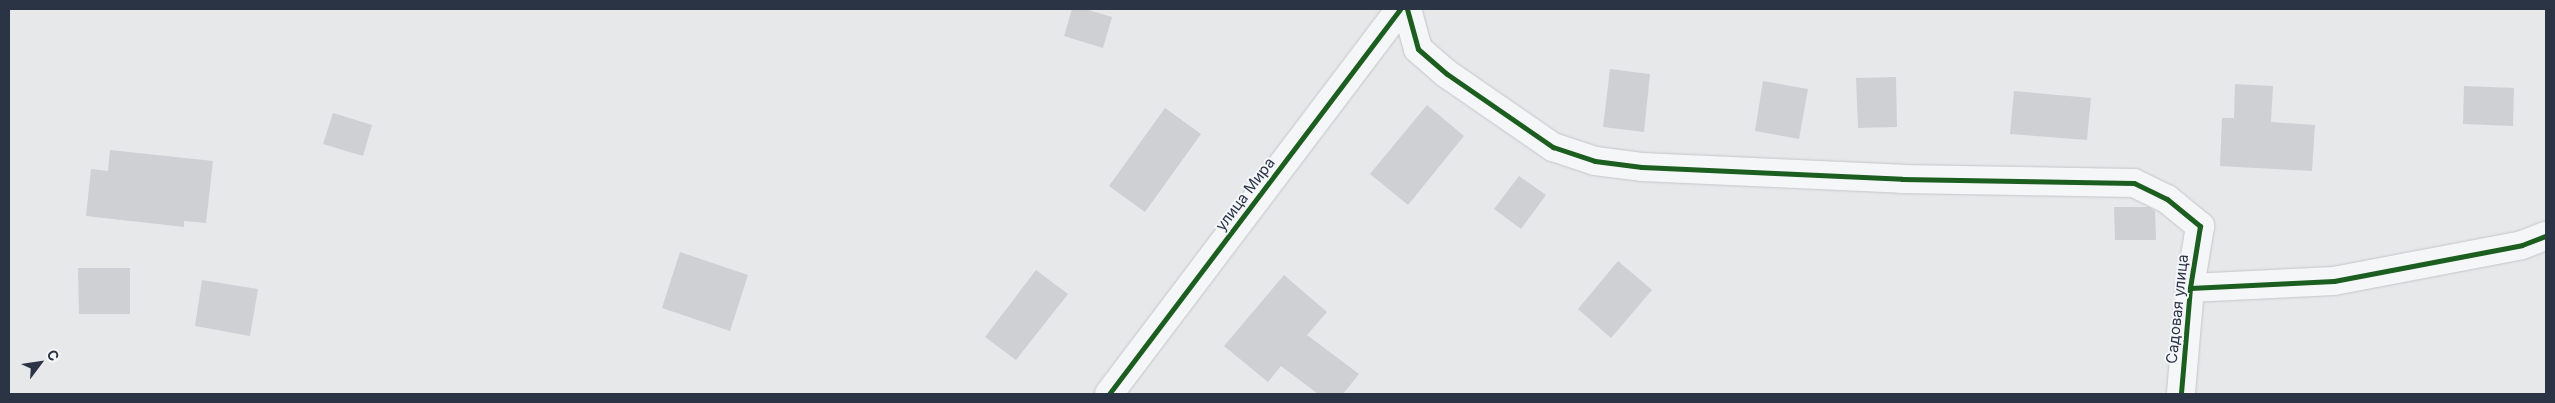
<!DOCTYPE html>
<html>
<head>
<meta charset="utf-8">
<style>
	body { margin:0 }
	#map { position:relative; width:2555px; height:403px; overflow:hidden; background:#e6e8ea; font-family:Inter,sans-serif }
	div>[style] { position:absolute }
	.building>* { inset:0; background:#ced0d3 }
	.roads { filter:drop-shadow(0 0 1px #c4c6c8) drop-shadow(0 0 1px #c4c6c8) }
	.minor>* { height:28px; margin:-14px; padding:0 14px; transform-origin:14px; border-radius:14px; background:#f5f6f7 }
	.cycleway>* { height:5px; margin:-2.5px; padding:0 2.5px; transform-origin:2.5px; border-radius:2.5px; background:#1b5e20 }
	span { translate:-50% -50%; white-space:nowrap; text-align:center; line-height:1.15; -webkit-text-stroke:4px #f4f6f9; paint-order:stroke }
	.street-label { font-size:15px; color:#2b3445 }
	.frame { position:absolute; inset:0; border:10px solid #2b3445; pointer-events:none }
	.north { position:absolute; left:15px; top:338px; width:50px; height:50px; -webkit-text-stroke:4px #f4f6f9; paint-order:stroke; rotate:59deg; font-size:14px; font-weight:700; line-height:20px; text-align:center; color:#2b3445 }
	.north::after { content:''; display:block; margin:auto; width:18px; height:22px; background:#2b3445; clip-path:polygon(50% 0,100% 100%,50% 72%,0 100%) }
</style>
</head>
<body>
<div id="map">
	<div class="building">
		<i style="clip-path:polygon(1072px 9px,1085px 9px,1112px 17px,1103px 48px,1064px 36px)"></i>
		<i style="clip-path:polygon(1610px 69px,1650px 74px,1644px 132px,1603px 127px)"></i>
		<i style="clip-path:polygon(1896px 77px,1897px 127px,1858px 128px,1856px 78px)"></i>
		<i style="clip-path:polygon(1763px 81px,1808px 89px,1799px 139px,1755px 131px)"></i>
		<i style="clip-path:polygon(2235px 84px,2273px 86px,2271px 122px,2315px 125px,2312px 171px,2220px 166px,2222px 118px,2234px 118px)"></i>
		<i style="clip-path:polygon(2464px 86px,2514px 88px,2513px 126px,2463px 124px)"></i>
		<i style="clip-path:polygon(2014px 91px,2091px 98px,2087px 140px,2010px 134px)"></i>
		<i style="clip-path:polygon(1427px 105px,1464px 136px,1408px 205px,1370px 174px)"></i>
		<i style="clip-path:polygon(1165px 108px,1201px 134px,1145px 212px,1109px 186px)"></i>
		<i style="clip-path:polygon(333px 113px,372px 125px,363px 156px,323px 144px)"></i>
		<i style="clip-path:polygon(110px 150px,213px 161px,206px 223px,184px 221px,184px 227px,86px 216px,91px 169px,108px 171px)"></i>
		<i style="clip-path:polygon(1519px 176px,1546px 195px,1521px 229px,1494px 209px)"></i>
		<i style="clip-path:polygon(2114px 207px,2149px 207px,2155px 211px,2156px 240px,2115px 240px)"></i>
		<i style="clip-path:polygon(680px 252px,748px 275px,730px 331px,662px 308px)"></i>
		<i style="clip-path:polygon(1618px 261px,1652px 290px,1611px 338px,1578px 309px)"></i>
		<i style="clip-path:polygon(78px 268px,130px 268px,130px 314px,79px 314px)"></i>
		<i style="clip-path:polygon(1036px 270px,1068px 294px,1016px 360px,985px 337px)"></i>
		<i style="clip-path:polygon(1284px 275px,1327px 312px,1307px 335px,1359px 374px,1343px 394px,1318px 394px,1281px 366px,1268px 382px,1224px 346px)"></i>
		<i style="clip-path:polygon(202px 280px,258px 289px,250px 336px,195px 326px)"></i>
	</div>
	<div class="roads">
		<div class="minor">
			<i style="left:1407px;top:9px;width:41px;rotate:74.6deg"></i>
			<i style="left:1418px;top:49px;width:38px;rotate:41deg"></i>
			<i style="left:1447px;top:74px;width:129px;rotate:34.6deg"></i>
			<i style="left:1553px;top:147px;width:44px;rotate:18.4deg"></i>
			<i style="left:1595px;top:161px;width:47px;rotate:7.3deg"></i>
			<i style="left:1642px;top:167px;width:260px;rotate:2.6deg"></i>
			<i style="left:1902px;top:179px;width:232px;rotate:1deg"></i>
			<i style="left:2134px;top:183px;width:37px;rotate:26deg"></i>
			<i style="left:2167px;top:199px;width:43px;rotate:39.3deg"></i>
			<i style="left:2200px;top:226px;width:63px;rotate:99.2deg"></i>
			<i style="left:2190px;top:288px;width:106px;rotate:94.9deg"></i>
			<i style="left:2190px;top:288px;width:144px;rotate:-2.8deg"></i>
			<i style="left:2334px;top:281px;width:191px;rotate:-10.8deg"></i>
			<i style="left:2522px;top:245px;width:26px;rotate:-21deg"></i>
			<i style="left:1109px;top:394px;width:483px;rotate:-52.9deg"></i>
		</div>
	</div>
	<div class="cycleway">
		<i style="left:1407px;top:9px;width:41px;rotate:74.6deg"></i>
		<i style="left:1418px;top:49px;width:38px;rotate:41deg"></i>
		<i style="left:1447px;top:74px;width:129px;rotate:34.6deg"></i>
		<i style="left:1553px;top:147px;width:44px;rotate:18.4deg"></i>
		<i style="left:1595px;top:161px;width:47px;rotate:7.3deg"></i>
		<i style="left:1642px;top:167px;width:260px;rotate:2.6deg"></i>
		<i style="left:1902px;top:179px;width:232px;rotate:1deg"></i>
		<i style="left:2134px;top:183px;width:37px;rotate:26deg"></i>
		<i style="left:2167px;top:199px;width:43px;rotate:39.3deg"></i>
		<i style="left:2200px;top:226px;width:63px;rotate:99.2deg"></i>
		<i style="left:2190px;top:288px;width:106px;rotate:94.9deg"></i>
		<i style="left:2190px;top:288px;width:144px;rotate:-2.8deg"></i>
		<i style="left:2334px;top:281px;width:191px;rotate:-10.8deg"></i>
		<i style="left:2522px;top:245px;width:26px;rotate:-21deg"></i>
		<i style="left:1109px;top:394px;width:483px;rotate:-52.9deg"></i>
	</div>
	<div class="street-label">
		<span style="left:1245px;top:194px;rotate:-53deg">улица Мира</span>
		<span style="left:2177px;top:309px;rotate:-84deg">Садовая улица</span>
	</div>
	<div class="frame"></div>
	<div class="north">С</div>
</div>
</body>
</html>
